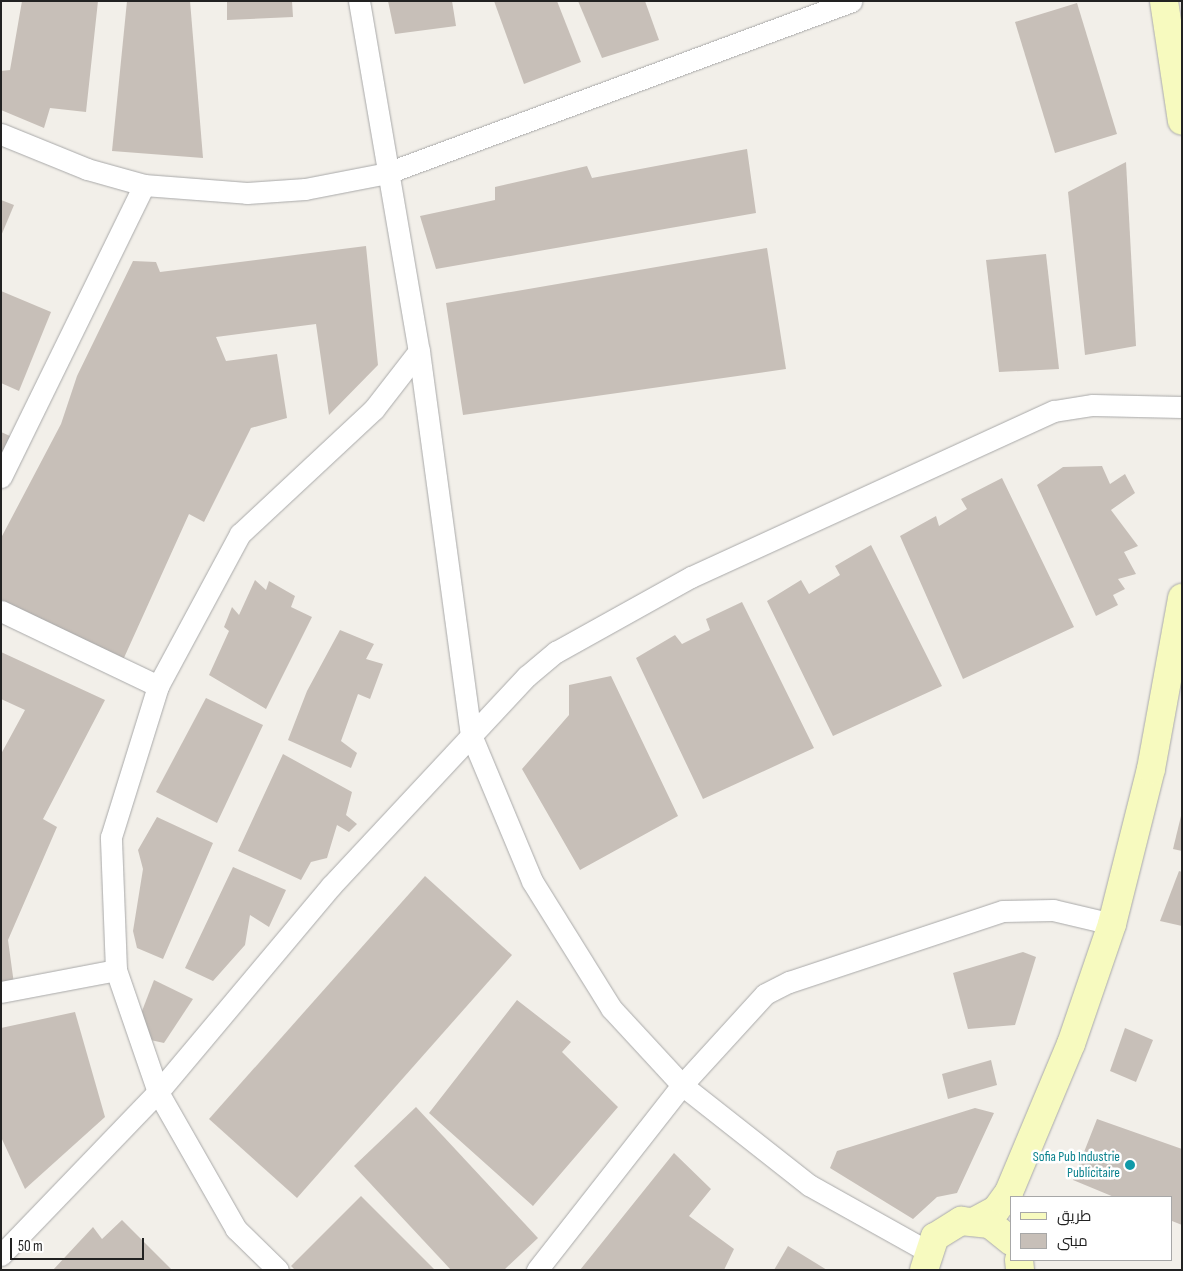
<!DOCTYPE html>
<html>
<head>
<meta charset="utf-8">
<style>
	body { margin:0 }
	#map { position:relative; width:1183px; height:1271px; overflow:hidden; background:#f2efe9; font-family:"Sofia Sans Condensed",Cairo,sans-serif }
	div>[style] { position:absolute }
	.building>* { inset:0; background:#c7bfb8 }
	.roads { filter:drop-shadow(0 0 1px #a9a9a9) drop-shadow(0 0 1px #a9a9a9) }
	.street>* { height:21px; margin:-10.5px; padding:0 10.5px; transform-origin:10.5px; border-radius:10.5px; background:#fff }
	.secondary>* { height:28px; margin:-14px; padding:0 14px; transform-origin:14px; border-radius:14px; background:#f7fabf }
	.dots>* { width:14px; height:14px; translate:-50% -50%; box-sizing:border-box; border:2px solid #fff; border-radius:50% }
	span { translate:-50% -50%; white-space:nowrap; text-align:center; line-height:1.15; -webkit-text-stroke:5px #fff; paint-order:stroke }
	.culture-label { font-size:14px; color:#0d838f }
	.right { translate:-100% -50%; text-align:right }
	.frame { position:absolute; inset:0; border:2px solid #222; pointer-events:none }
	.legend { position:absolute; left:1010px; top:1196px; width:162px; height:65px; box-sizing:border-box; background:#fff; border:1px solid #a7a7a7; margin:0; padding:6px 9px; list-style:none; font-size:15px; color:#222 }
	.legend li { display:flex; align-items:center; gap:10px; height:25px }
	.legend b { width:25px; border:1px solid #a7a7a7 }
	.scale { position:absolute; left:10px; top:1238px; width:134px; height:22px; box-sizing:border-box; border:2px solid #222; border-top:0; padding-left:6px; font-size:15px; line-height:18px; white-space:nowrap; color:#222; -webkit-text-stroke:4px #fff; paint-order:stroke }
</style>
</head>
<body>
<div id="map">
	<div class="building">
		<i style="clip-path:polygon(22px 1px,98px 1px,86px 112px,50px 108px,44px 128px,1px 110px,1px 71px,10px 70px)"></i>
		<i style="clip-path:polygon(127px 1px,190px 1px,203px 158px,112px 151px)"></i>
		<i style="clip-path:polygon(227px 1px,292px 1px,293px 17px,227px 20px)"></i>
		<i style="clip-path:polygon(388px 1px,452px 1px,456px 26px,395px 34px)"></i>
		<i style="clip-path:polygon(494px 1px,557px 1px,581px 62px,524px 84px)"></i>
		<i style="clip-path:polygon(578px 1px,645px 1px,659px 40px,602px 58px)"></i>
		<i style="clip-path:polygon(1077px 3px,1117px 134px,1055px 153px,1015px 22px)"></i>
		<i style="clip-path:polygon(747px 149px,756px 213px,436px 269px,420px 216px,495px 200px,495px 187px,587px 166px,592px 178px)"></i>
		<i style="clip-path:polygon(1126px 162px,1136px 346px,1085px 355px,1068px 192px)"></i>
		<i style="clip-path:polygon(1px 200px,14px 205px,1px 236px)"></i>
		<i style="clip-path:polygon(366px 246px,378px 365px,329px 415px,316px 324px,216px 337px,226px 361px,277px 354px,287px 418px,251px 428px,204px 522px,189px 514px,123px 660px,1px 605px,1px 538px,61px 424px,77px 376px,133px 261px,156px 262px,160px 272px)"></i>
		<i style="clip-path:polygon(767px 248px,786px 369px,463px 415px,446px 303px)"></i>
		<i style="clip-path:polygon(1046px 254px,1059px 369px,999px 372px,986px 260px)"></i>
		<i style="clip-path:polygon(1px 291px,51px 312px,19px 391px,1px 383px)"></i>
		<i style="clip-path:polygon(1px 432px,10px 436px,1px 456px)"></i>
		<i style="clip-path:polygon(1102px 466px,1110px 484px,1125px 474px,1135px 493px,1111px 510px,1138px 546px,1124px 552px,1136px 574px,1118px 579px,1125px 589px,1113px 595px,1118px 605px,1096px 616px,1037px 485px,1063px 467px)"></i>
		<i style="clip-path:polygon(1002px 478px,1074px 627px,963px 679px,900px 536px,936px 516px,939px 526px,967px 509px,961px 499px)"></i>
		<i style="clip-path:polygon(871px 545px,942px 686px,833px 736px,767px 601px,801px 580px,809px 594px,840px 575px,835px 566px)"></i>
		<i style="clip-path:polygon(255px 580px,266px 590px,269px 581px,295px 596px,291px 607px,312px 617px,266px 709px,209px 675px,229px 631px,224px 627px,232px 607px,239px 615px)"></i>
		<i style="clip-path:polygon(742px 602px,814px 748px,703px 799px,636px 658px,675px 635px,682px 644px,710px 630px,706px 619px)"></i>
		<i style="clip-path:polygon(340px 630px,374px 644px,366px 659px,383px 664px,370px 699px,358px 694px,341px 741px,357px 753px,351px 768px,288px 740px,307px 691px)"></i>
		<i style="clip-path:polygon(1px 652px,105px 700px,43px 819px,57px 827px,8px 940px,14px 984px,1px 986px,1px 754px,25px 710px,1px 699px)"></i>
		<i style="clip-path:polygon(611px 676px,678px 816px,580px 870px,522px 769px,569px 715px,569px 685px)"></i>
		<i style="clip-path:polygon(206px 698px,263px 725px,217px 823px,156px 792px)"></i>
		<i style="clip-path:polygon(283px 754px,352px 792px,346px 815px,357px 824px,349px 832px,337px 825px,327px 858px,311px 862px,301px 880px,238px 851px)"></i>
		<i style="clip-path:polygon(1181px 816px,1182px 816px,1182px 851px,1173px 849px)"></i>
		<i style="clip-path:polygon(157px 817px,213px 843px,163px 959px,137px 948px,133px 931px,143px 869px,138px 850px)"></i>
		<i style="clip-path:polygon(233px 867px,286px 890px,269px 927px,250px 915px,245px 945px,213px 981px,185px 968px)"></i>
		<i style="clip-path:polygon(1179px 871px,1182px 872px,1182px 926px,1160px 921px)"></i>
		<i style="clip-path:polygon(425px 876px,512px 955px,297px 1198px,209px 1119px)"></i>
		<i style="clip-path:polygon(1023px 952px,1036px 957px,1015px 1025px,968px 1029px,953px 973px)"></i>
		<i style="clip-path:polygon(154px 980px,193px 999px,164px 1043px,146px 1039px,142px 1011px)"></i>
		<i style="clip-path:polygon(517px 1000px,571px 1042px,562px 1052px,618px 1107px,533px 1206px,429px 1113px)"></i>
		<i style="clip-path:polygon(75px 1012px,105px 1117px,25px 1189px,1px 1137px,1px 1028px)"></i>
		<i style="clip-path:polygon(1125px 1028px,1153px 1040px,1136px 1082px,1110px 1071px)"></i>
		<i style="clip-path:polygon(991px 1060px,997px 1085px,948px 1099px,942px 1074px)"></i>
		<i style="clip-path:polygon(416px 1107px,538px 1238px,504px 1270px,451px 1270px,354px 1166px)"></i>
		<i style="clip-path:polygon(975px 1108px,994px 1113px,957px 1193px,937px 1197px,913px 1219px,830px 1168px,837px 1151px)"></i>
		<i style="clip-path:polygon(1097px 1119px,1182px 1149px,1182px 1225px,1172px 1221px,1172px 1197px,1114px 1197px,1073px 1180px)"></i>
		<i style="clip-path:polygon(674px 1153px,711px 1189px,689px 1216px,734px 1249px,724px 1270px,580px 1270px)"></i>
		<i style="clip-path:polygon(361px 1196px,435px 1270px,295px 1270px,291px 1266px)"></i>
		<i style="clip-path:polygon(122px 1220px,172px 1270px,53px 1270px,93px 1227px,102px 1239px)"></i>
		<i style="clip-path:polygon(788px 1246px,827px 1270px,774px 1270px)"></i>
	</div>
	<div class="roads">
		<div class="street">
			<i style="left:359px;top:1px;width:355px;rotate:80.3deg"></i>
			<i style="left:419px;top:351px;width:388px;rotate:82.3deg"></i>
			<i style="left:471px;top:735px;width:158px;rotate:67.3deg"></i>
			<i style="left:532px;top:881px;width:150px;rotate:58.1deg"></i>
			<i style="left:611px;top:1008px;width:105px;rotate:47.3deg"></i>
			<i style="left:682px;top:1085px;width:162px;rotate:38.2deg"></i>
			<i style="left:809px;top:1185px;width:135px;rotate:29.2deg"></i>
			<i style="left:1px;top:134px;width:93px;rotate:22.1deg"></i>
			<i style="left:87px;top:169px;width:59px;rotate:15.7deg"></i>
			<i style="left:144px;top:185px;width:103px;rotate:4.4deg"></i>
			<i style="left:247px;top:193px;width:58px;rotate:-3.9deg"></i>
			<i style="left:305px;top:189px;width:84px;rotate:-11deg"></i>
			<i style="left:387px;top:173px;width:495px;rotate:-20.3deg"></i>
			<i style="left:1px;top:477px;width:325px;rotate:-63.9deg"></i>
			<i style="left:1px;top:611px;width:174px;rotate:25.5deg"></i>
			<i style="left:1px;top:992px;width:117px;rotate:-10.8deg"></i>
			<i style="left:1px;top:1255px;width:226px;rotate:-46.1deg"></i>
			<i style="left:158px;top:1092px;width:269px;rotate:-50deg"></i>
			<i style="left:331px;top:886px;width:287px;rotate:-47deg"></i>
			<i style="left:527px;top:676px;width:38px;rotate:-40deg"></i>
			<i style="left:556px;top:652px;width:154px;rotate:-29.1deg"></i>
			<i style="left:691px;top:577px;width:399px;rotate:-24.6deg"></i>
			<i style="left:1054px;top:411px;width:39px;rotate:-9deg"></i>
			<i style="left:1093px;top:405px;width:89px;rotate:1.3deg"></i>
			<i style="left:278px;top:1270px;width:59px;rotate:-135.7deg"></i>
			<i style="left:236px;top:1229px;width:158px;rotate:-119.7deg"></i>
			<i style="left:158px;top:1092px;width:129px;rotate:-109deg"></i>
			<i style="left:116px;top:970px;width:133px;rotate:-92.2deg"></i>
			<i style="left:111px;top:837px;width:158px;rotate:-72.7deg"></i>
			<i style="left:158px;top:686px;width:173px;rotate:-61.7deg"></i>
			<i style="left:240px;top:534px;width:183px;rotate:-43deg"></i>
			<i style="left:374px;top:409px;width:73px;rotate:-52.2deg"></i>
			<i style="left:537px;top:1270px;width:235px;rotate:-51.9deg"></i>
			<i style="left:682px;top:1085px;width:123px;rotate:-47.6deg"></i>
			<i style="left:765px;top:994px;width:27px;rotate:-27deg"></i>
			<i style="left:789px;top:982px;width:225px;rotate:-18.4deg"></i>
			<i style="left:1003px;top:911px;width:50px;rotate:-1.1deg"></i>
			<i style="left:1053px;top:910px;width:61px;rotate:13.3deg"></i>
		</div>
		<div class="secondary">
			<i style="left:1164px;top:1px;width:121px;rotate:81.5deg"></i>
			<i style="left:977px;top:1220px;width:21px;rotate:-28deg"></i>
			<i style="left:996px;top:1210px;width:22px;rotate:-54deg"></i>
			<i style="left:1009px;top:1192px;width:160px;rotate:-67.3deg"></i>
			<i style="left:1071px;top:1044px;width:127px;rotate:-71.1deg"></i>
			<i style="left:1112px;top:924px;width:160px;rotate:-75.9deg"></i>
			<i style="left:1151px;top:769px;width:174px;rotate:-79.7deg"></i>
			<i style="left:1019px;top:1260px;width:10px;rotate:84deg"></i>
			<i style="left:924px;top:1270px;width:35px;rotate:-72deg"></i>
			<i style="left:935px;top:1237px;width:31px;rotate:-32deg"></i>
			<i style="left:961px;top:1221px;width:29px;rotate:6deg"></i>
			<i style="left:990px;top:1224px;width:28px;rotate:39deg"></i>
		</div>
	</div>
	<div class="dots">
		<i style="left:1130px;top:1165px;background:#0f9aa8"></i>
	</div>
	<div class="culture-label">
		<span class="right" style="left:1120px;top:1165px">Sofia Pub Industrie<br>Publicitaire</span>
	</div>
	<div class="frame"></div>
	<ul class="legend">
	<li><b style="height:6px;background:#f7fabf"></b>طريق</li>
	<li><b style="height:14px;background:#c7bfb8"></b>مبنى</li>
	</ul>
	<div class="scale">50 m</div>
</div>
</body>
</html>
